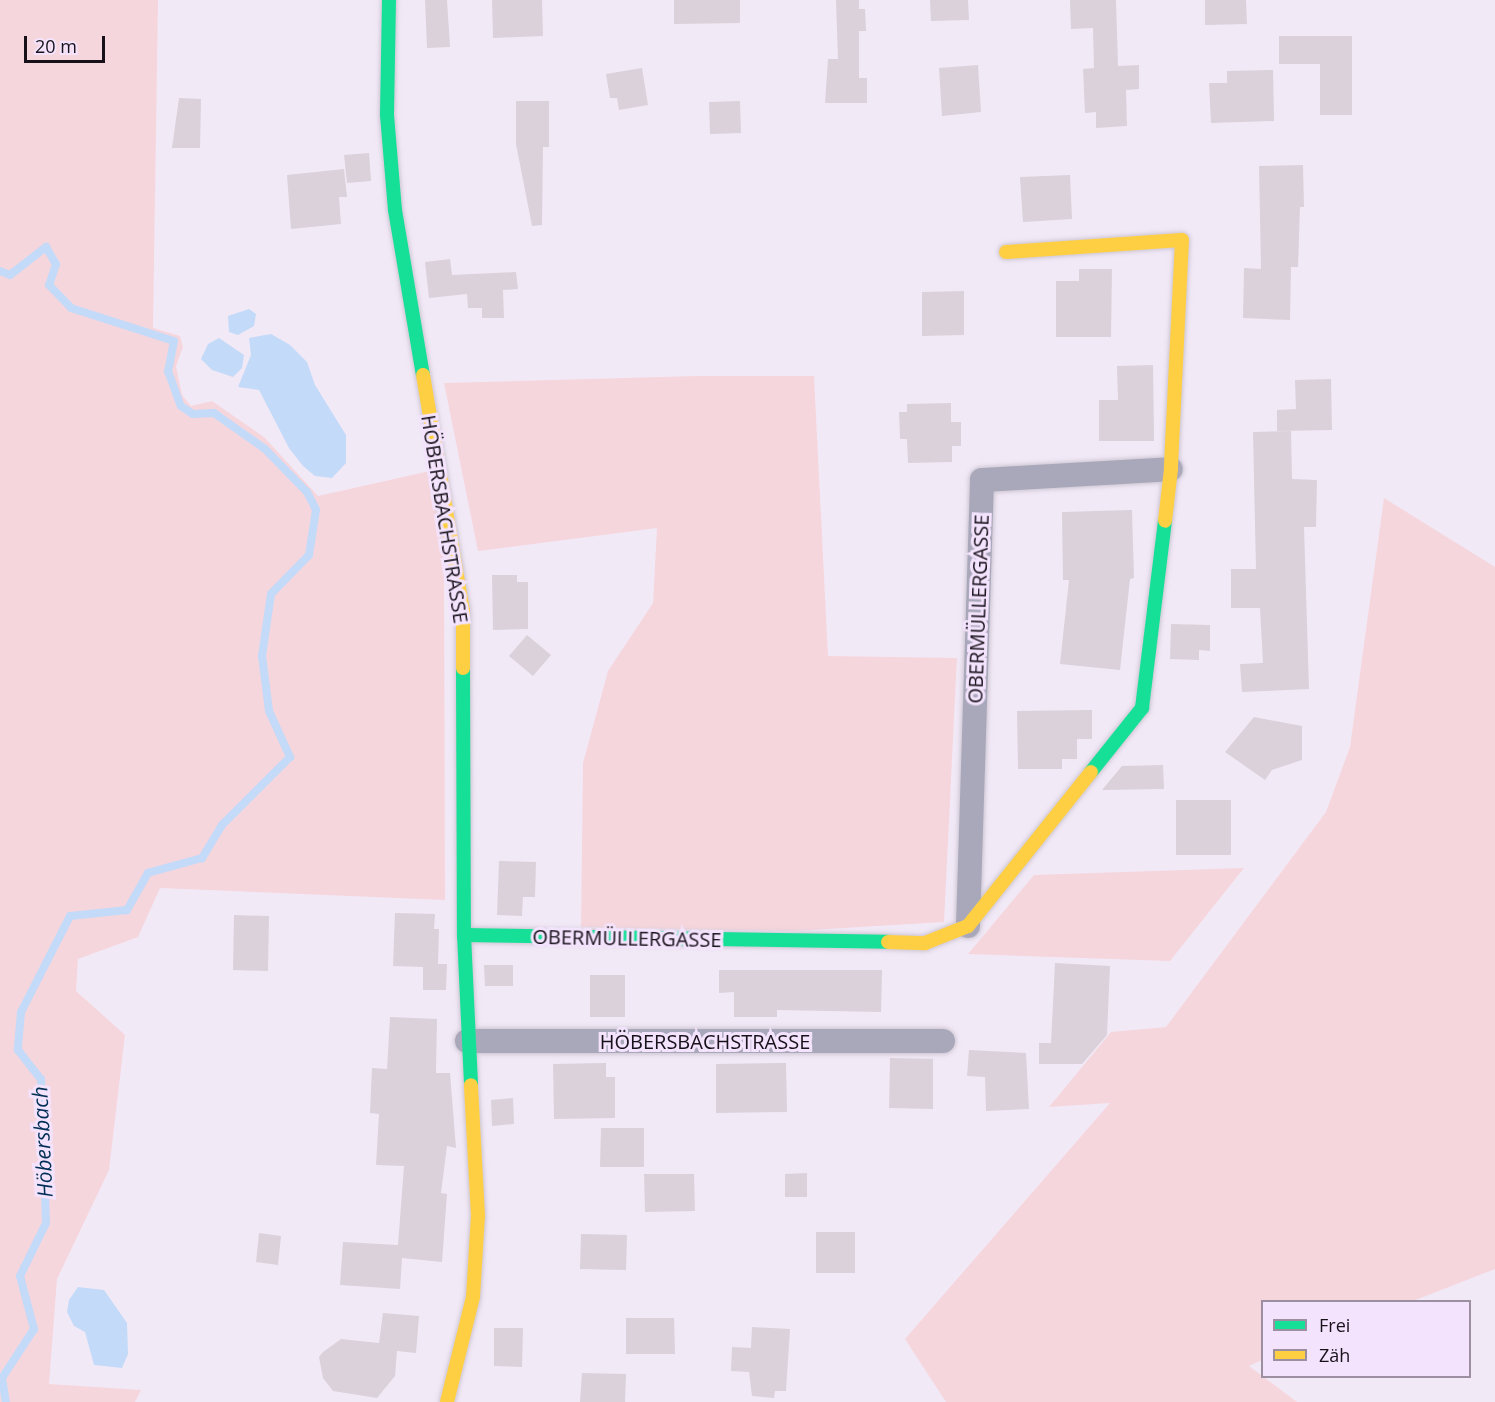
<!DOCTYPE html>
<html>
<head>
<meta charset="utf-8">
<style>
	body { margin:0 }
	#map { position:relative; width:1495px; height:1402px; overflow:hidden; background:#f2e9f7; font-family:"Open Sans",sans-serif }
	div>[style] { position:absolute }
	.green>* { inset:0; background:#f6d6dd }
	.water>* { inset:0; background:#c3daf8 }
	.stream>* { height:8px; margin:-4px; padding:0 4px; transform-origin:4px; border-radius:4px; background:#c3daf8 }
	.building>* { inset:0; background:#dad1da }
	.roads { filter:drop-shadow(0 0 2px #cec7d3) drop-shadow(0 0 2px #cec7d3) }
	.street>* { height:24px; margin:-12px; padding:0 12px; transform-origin:12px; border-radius:12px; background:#a9a8ba }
	.fast>* { height:14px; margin:-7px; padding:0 7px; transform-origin:7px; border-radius:7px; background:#16e098 }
	.slow>* { height:14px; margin:-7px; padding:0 7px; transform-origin:7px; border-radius:7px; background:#ffcf43 }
	span { translate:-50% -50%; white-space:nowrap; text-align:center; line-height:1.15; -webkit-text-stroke:6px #f4e3fd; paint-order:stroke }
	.street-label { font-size:20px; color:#17111a }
	.water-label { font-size:21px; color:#022f56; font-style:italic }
	.legend { position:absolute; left:1261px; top:1300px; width:210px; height:78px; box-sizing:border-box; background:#f4e3fd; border:2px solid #9c8fa2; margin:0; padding:8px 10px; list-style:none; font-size:18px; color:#17111a }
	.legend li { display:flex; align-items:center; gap:12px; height:30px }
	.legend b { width:30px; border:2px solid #9c8fa2 }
	.scale { position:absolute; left:24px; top:36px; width:81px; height:27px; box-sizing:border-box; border:3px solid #17111a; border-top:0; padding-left:8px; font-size:18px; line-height:21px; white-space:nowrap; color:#17111a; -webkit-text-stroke:4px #f4e3fd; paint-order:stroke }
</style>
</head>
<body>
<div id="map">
	<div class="green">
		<i style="clip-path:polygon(0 0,158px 0,153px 328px,180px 336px,183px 347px,176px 366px,182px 395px,191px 406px,212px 401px,264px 437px,318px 496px,430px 471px,444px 554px,445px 900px,160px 888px,138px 937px,78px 959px,76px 991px,125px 1035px,109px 1170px,57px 1279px,49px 1384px,141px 1390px,135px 1402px,0 1402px)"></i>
		<i style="clip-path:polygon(696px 376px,814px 376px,828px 656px,957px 658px,944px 922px,794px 931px,581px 927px,583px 763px,608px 671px,653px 603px,657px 528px,478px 551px,444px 383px)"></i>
		<i style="clip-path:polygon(1384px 498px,1495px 567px,1495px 1269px,1413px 1301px,1262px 1302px,1262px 1360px,1249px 1366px,1297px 1402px,946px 1402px,905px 1339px,1110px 1103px,1049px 1107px,1111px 1032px,1166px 1027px,1326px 812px,1350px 747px)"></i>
		<i style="clip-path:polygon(1244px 868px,1170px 961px,968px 954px,1034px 875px)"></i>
	</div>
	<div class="water">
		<i style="clip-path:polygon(249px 309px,256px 314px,254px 326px,238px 335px,229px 332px,228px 316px)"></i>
		<i style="clip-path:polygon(271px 334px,290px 345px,307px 362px,315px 385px,346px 435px,346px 463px,332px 478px,315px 476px,303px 466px,289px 448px,259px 390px,238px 387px,251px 355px,249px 338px)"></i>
		<i style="clip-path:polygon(219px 338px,244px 355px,242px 368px,233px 377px,212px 370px,201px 359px,208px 344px)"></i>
		<i style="clip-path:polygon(78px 1287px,104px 1290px,127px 1323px,128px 1354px,122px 1368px,94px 1365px,85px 1332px,74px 1326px,67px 1312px,69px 1300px)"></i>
	</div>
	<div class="stream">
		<i style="left:0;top:271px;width:11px;rotate:22deg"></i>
		<i style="left:10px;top:275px;width:46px;rotate:-37.9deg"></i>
		<i style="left:46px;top:247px;width:20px;rotate:60deg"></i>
		<i style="left:56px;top:264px;width:22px;rotate:108deg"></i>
		<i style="left:49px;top:285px;width:32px;rotate:46deg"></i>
		<i style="left:71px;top:308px;width:108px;rotate:17.8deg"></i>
		<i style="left:174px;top:341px;width:31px;rotate:101deg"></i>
		<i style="left:168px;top:371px;width:37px;rotate:70deg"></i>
		<i style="left:181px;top:406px;width:14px;rotate:34deg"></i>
		<i style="left:193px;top:414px;width:21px;rotate:-3deg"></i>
		<i style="left:214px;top:413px;width:62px;rotate:35.2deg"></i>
		<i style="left:265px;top:449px;width:60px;rotate:45.7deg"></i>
		<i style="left:307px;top:492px;width:20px;rotate:63deg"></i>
		<i style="left:316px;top:510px;width:46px;rotate:98.8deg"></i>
		<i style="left:309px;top:555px;width:54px;rotate:134.3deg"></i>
		<i style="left:271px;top:594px;width:63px;rotate:98.3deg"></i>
		<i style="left:262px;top:656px;width:55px;rotate:82.7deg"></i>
		<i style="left:269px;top:711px;width:51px;rotate:65.5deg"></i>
		<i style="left:290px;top:757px;width:96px;rotate:135deg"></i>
		<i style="left:222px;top:825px;width:39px;rotate:121deg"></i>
		<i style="left:202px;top:858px;width:56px;rotate:164.5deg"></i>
		<i style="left:148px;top:873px;width:43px;rotate:119.6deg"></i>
		<i style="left:127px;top:910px;width:57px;rotate:174deg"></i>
		<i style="left:70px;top:916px;width:108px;rotate:117deg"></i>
		<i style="left:21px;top:1012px;width:38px;rotate:95deg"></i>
		<i style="left:18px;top:1050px;width:37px;rotate:52deg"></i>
		<i style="left:41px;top:1079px;width:144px;rotate:88deg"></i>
		<i style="left:46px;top:1223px;width:59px;rotate:116.1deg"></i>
		<i style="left:20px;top:1276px;width:55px;rotate:75.2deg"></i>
		<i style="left:34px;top:1329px;width:59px;rotate:123.1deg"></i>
		<i style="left:2px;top:1378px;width:24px;rotate:81deg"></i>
	</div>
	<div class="building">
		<i style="clip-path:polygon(425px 0,447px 0,450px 47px,427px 48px)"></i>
		<i style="clip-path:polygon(492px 0,542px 0,543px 36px,493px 38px)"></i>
		<i style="clip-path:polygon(674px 0,740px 0,740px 23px,674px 24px)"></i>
		<i style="clip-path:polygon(836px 0,859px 0,859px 9px,865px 9px,866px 31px,859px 31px,859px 78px,867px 78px,867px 103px,825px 103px,828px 59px,838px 59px)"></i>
		<i style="clip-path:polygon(930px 0,968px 0,969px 20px,931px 21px)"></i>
		<i style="clip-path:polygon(1070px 0,1116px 0,1118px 66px,1139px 65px,1139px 89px,1126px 90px,1127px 126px,1096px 128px,1096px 112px,1085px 113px,1083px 69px,1094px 68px,1093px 28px,1071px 29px)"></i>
		<i style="clip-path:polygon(1205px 0,1246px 0,1247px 24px,1205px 25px)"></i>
		<i style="clip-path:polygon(1279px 36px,1352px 36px,1352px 115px,1320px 115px,1320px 64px,1279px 64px)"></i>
		<i style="clip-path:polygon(978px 65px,981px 112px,942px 116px,939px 68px)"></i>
		<i style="clip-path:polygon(642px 68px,648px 105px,619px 110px,617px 98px,610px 98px,606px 74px)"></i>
		<i style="clip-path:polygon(1273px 70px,1274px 121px,1211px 123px,1209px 83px,1227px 83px,1227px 71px)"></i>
		<i style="clip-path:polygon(179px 98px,201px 99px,200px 148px,172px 148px)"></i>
		<i style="clip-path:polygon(516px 101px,549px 101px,549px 147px,543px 147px,542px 225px,532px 226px,516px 144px)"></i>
		<i style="clip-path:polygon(740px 101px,741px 133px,710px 134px,709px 102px)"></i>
		<i style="clip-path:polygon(369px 153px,371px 181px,347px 183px,344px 155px)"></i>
		<i style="clip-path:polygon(1303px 165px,1304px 207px,1300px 207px,1298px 267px,1291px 267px,1290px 320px,1243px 318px,1244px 268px,1261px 269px,1259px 166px)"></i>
		<i style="clip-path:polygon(344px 169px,347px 197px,339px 197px,341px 224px,291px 229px,287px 175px)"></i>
		<i style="clip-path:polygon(1070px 175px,1072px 219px,1023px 222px,1020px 177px)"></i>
		<i style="clip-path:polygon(450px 259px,452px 275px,516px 272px,518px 289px,503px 290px,504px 318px,482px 318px,482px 308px,468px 308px,467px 294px,429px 298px,425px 262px)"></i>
		<i style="clip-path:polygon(1079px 269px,1112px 269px,1111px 337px,1056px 337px,1056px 281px,1079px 281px)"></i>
		<i style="clip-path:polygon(964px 291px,964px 335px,922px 336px,922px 292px)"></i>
		<i style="clip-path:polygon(1153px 365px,1154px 441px,1099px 441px,1099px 400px,1118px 400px,1117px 366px)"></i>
		<i style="clip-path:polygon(1331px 379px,1332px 430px,1277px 431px,1277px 410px,1296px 409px,1295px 380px)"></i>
		<i style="clip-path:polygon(951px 403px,951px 422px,961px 422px,961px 446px,952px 446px,952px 462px,908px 463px,907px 439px,900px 439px,899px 412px,907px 412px,907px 404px)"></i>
		<i style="clip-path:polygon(1291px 431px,1292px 479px,1317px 480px,1316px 527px,1304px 527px,1309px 689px,1242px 692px,1240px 664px,1263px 663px,1260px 608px,1231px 608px,1231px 569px,1256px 569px,1253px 432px)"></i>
		<i style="clip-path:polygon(1132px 510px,1134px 578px,1130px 579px,1120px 670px,1060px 664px,1069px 580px,1063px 580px,1062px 512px)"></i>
		<i style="clip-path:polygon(492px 575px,517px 575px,517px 582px,528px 582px,528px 629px,493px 630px)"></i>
		<i style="clip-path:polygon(1171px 624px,1210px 625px,1210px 651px,1199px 650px,1199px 660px,1170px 659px)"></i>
		<i style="clip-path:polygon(527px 635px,551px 655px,533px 676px,509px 656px)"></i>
		<i style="clip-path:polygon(1092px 710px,1092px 739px,1077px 739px,1077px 759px,1062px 759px,1062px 769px,1018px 769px,1017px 711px)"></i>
		<i style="clip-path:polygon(1254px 717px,1302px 726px,1302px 760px,1272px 770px,1265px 780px,1225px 752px)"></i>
		<i style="clip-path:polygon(1163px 765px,1164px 789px,1102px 790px,1122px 766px)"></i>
		<i style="clip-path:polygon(1176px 800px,1231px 800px,1231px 855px,1176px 855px)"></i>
		<i style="clip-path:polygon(499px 861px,536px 862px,535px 897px,523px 897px,522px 916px,497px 915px)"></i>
		<i style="clip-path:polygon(395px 913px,435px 914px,434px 929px,439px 929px,438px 964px,447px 964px,446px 990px,423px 990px,423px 967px,393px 966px)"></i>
		<i style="clip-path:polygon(234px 915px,269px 916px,268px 971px,233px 970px)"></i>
		<i style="clip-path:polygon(1055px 963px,1110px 966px,1107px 1035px,1082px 1064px,1039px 1064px,1039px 1043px,1051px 1043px)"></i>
		<i style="clip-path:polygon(484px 965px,513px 965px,513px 986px,485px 986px)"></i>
		<i style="clip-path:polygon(719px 970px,882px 970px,881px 1012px,777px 1010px,777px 1017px,734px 1017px,734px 992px,719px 993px)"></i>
		<i style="clip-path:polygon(590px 975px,625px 975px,625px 1017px,590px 1017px)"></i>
		<i style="clip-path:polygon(390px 1017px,437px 1019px,436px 1073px,450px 1073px,456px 1148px,447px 1146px,441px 1193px,447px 1194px,442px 1262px,402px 1258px,400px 1289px,340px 1285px,343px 1242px,398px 1245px,404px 1166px,376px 1165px,379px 1114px,370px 1113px,372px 1068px,387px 1069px)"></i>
		<i style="clip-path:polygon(969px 1050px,1026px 1053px,1029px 1109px,986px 1111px,985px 1077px,967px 1076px)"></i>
		<i style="clip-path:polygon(890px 1058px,933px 1059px,933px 1109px,889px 1108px)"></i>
		<i style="clip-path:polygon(606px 1063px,606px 1077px,615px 1077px,615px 1118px,554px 1119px,553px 1064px)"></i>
		<i style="clip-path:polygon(786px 1063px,787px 1112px,716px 1113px,716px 1064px)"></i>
		<i style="clip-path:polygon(513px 1098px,514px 1124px,492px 1126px,491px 1100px)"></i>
		<i style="clip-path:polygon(601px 1128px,644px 1128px,644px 1167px,600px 1167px)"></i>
		<i style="clip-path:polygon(807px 1173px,807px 1197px,785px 1197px,785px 1174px)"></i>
		<i style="clip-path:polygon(644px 1174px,694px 1174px,695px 1211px,645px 1212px)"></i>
		<i style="clip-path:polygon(816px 1232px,855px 1232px,855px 1273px,816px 1273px)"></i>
		<i style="clip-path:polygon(259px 1233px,281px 1236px,278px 1265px,256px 1262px)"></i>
		<i style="clip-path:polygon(581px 1234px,627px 1235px,626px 1270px,580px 1269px)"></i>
		<i style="clip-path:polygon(383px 1313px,419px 1316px,416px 1353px,397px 1351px,395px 1376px,377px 1398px,333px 1391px,323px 1378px,319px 1357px,323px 1352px,341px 1339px,379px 1343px)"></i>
		<i style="clip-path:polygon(626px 1318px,674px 1318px,675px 1354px,626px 1354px)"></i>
		<i style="clip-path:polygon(752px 1327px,790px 1329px,786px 1391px,775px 1391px,774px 1398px,752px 1396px,749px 1372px,731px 1371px,732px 1347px,751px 1348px)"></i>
		<i style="clip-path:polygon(494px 1328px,523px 1328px,522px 1367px,494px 1366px)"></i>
		<i style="clip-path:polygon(582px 1373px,626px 1374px,625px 1402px,580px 1402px)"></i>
	</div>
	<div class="roads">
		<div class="street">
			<i style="left:968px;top:926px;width:446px;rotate:-88.2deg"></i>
			<i style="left:982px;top:480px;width:189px;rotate:-3.3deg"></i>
			<i style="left:467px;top:1041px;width:476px"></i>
		</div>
		<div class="fast">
			<i style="left:389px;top:0;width:115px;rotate:91deg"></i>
			<i style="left:387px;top:115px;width:95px;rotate:85.2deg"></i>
			<i style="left:395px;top:210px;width:167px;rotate:80.4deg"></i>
			<i style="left:463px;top:668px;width:267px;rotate:89.8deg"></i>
			<i style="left:464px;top:935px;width:150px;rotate:87.3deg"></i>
			<i style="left:1091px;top:772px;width:82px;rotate:-51.4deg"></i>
			<i style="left:1142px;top:708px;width:188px;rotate:-83deg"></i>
			<i style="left:464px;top:935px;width:424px;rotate:0.9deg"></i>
		</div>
		<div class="slow">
			<i style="left:1006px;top:252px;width:176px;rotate:-3.9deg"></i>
			<i style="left:1182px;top:240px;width:229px;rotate:92.8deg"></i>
			<i style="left:1171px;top:469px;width:52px;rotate:96.6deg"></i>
			<i style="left:423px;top:375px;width:239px;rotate:80.4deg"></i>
			<i style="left:463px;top:611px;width:57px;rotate:90deg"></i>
			<i style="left:888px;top:942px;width:37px;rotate:2deg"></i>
			<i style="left:925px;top:943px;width:46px;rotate:-21.6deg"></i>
			<i style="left:968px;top:926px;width:197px;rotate:-51.4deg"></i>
			<i style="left:447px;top:1402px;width:108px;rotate:-76.1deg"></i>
			<i style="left:473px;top:1297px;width:81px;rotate:-86.5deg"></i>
			<i style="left:478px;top:1216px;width:131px;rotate:-93.1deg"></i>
		</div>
	</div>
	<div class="street-label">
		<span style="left:445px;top:519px;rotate:81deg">HÖBERSBACHSTRASSE</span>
		<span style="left:978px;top:609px;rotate:-88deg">OBERMÜLLERGASSE</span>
		<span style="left:627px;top:938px;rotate:1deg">OBERMÜLLERGASSE</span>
		<span style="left:705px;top:1041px">HÖBERSBACHSTRASSE</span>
	</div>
	<div class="water-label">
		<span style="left:42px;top:1142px;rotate:-93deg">Höbersbach</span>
	</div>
	<ul class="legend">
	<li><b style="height:8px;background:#16e098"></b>Frei</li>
	<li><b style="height:8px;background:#ffcf43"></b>Zäh</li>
	</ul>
	<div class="scale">20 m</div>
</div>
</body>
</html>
